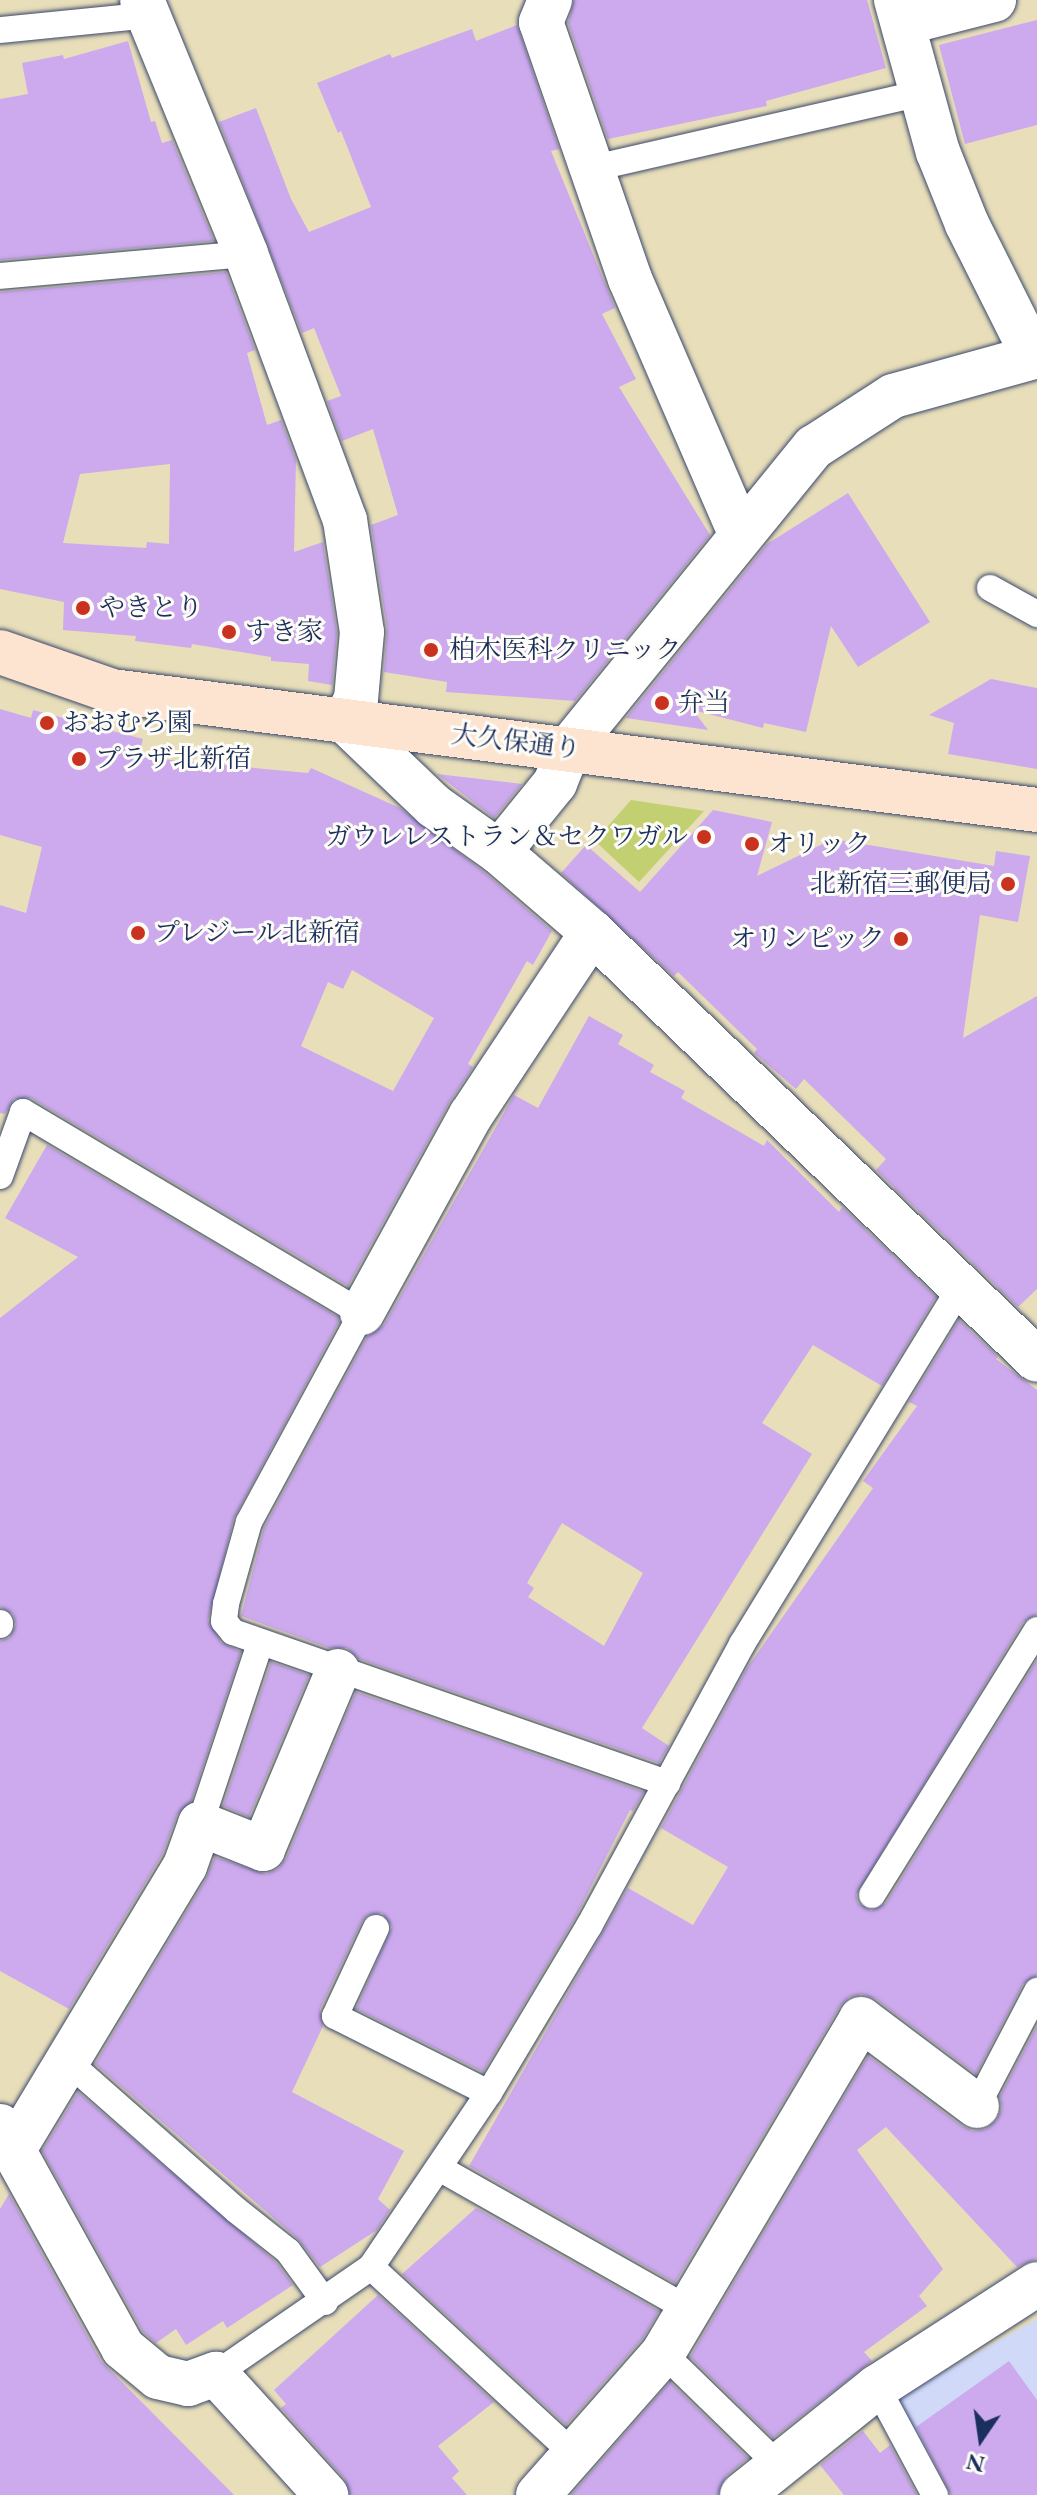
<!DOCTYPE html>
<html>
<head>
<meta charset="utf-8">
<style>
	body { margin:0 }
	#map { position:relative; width:1037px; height:2495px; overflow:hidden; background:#e8deba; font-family:"EB Garamond","Noto Serif JP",serif }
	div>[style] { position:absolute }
	.built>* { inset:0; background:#d1d9f9 }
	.green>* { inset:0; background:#c2d072 }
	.building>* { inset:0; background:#cdaaed }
	.roads { filter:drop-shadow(0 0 2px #3a496c) drop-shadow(0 0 2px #3a496c) }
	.service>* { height:26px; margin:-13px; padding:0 13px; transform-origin:13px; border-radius:13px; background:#fff }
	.minor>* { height:44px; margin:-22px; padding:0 22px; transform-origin:22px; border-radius:22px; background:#fff }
	.secondary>* { height:44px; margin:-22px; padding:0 22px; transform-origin:22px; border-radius:22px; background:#fde4d0 }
	.dots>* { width:22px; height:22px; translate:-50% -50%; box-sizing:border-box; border:4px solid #fdfcf7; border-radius:50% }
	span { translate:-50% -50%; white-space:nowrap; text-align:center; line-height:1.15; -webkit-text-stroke:6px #fdfcf7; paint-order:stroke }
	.poi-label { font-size:26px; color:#1b2f5e }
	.left { translate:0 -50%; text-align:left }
	.right { translate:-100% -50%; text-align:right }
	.street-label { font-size:26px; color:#1b2f5e }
	.north { position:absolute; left:941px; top:2399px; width:80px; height:80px; -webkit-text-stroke:6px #fdfcf7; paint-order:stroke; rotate:193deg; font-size:22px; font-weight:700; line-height:32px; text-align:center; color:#1b2f5e }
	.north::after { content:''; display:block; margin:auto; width:28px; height:36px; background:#1b2f5e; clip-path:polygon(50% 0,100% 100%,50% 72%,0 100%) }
</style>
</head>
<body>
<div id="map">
	<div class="built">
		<i style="clip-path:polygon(1037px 2319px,1037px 2495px,953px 2495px,897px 2399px)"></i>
	</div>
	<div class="green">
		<i style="clip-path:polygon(631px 800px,704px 811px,639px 882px,595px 841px)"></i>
	</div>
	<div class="building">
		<i style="clip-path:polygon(574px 0,867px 0,886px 68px,766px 101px,767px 106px,608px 139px,568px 23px)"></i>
		<i style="clip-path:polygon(1037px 20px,1037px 125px,965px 144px,939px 45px)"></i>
		<i style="clip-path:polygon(517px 25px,559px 149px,551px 151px,615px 308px,602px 314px,636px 379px,619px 387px,710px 535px,575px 701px,446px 692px,447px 682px,384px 672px,387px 628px,371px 525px,398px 515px,373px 429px,342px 441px,327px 401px,341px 396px,314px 328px,302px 333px,219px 122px,256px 108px,291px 199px,309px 232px,371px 207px,341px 131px,338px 133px,317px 83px,390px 54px,392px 58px,472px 29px,476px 41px)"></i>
		<i style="clip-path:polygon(128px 41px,151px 122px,155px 121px,162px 143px,172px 140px,214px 241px,0 260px,0 99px,28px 94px,22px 63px,63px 55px,64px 59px)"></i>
		<i style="clip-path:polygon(evenodd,226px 272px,255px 350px,247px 353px,267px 425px,281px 420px,296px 460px,294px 552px,323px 542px,337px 633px,332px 685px,308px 681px,309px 664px,271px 661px,271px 657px,192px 644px,191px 648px,135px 641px,136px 636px,63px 630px,64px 602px,0 589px,0 292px,226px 272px,170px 464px,169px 544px,147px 542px,146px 548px,63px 543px,80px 474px,170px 464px)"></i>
		<i style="clip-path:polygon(848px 493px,930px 622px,858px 667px,831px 626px,806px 732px,764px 723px,763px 728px,693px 710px,708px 730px,626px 718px,767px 544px)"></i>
		<i style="clip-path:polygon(991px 679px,1037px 688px,1037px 769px,948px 754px,954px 723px,929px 715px)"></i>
		<i style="clip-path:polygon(evenodd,0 709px,31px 718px,33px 710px,143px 739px,138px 757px,308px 773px,311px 768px,400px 808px,484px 872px,552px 931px,533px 965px,527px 961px,468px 1064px,473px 1067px,449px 1103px,348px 1286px,31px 1098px,14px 1099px,5px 1114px,0 1113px,0 905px,26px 913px,42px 847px,0 835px,0 709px,352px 970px,434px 1018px,393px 1091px,301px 1046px,328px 982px,343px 989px,352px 970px)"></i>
		<i style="clip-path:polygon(437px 774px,522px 784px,494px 818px)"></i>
		<i style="clip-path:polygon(713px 810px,772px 822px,757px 876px,833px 839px,994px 866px,996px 851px,1030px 856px,1018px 922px,980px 915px,963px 1038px,1037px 996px,1037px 1289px,1018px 1307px,876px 1170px,886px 1159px,804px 1079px,796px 1089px,754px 1053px,757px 1049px,678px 972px,674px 976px,561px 873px,586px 845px,640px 892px)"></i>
		<i style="clip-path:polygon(evenodd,589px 1016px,623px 1035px,618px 1044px,654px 1065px,650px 1072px,685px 1091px,681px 1098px,764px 1146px,767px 1140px,839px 1212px,842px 1207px,936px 1297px,882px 1386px,813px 1345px,762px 1423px,812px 1454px,642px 1728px,669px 1746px,659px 1763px,359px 1659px,347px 1648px,329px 1648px,241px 1616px,264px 1528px,367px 1337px,384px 1325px,514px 1095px,538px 1108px,589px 1016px,562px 1523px,643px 1573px,604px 1646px,528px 1597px,534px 1588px,527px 1583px,562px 1523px)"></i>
		<i style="clip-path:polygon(47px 1145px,338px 1317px,339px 1322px,234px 1518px,208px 1620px,221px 1642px,241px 1652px,191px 1802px,177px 1815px,162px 1855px,69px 2009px,0 1971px,0 1641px,9px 1638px,16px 1625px,13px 1614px,0 1607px,0 1318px,78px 1257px,5px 1218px)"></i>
		<i style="clip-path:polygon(959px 1320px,998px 1357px,996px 1359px,1037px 1390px,1037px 1614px,1023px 1622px,856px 1895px,858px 1903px,871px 1911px,886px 1903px,1037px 1660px,1037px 1975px,1023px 1984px,976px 2074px,876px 1999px,862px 1994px,849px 1997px,840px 2006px,675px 2283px,469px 2166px,628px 1888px,693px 1925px,728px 1867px,661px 1828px,747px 1668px,873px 1488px,863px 1481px,917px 1406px,909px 1402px)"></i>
		<i style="clip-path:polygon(271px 1662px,309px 1675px,249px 1817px,223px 1806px)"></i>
		<i style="clip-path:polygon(356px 1692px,644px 1792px,633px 1811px,630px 1810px,575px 1918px,483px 2072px,356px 2009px,392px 1927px,382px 1913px,368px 1915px,362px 1921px,320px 2009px,323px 2026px,292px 2092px,404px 2151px,378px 2199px,390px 2210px,377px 2230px,320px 2267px,298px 2239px,95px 2064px,206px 1879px,215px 1857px,266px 1874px,278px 1869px,286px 1859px)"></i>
		<i style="clip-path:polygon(1037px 2026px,1037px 2259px,1017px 2267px,886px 2127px,857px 2150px,943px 2269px,919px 2296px,927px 2306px,864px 2352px,872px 2361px,773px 2438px,690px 2357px,868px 2056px,962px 2126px,973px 2131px,986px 2129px,997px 2120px,1002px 2108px,1000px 2096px)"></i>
		<i style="clip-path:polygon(78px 2092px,276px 2262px,293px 2285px,227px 2328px,223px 2321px,186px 2345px,176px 2329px,156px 2343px,143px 2332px,42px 2151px)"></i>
		<i style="clip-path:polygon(9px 2194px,101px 2361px,234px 2495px,0 2495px,0 2209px)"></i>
		<i style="clip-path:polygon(476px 2208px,659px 2311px,643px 2338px,566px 2425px,402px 2274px)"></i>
		<i style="clip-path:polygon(378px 2295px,494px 2402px,438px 2446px,459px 2471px,452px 2478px,467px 2495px,350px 2495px,344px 2478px,281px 2408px,286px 2404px,274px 2390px)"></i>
		<i style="clip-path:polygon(1009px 2361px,1037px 2400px,1037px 2495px,951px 2495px,916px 2427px)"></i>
		<i style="clip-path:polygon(670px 2382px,748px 2458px,726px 2476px,718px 2495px,571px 2495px)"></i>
		<i style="clip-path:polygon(863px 2431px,880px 2453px,890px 2445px,917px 2495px,844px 2495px,820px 2465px)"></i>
	</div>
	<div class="roads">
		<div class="service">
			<i style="left:0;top:30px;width:150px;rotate:-5.7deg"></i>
			<i style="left:594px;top:168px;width:336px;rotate:-12.9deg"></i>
			<i style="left:0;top:276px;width:247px;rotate:-5.1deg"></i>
			<i style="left:990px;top:588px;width:54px;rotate:29deg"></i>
			<i style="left:0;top:1176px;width:68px;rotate:-70.2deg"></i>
			<i style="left:23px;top:1112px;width:394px;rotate:30.7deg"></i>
			<i style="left:362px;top:1313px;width:238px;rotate:118.4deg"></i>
			<i style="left:249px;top:1522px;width:85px;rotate:105.7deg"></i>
			<i style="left:226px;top:1604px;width:17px;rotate:97deg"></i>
			<i style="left:224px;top:1621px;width:14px;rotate:51deg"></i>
			<i style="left:233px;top:1632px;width:460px;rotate:19.2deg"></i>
			<i style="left:0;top:1623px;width:2px;rotate:90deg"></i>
			<i style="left:200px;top:1824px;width:190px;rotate:-71.6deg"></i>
			<i style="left:872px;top:1895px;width:312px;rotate:-58.1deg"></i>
			<i style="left:376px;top:1928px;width:97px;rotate:115deg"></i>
			<i style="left:335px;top:2016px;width:172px;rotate:26.6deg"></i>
			<i style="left:67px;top:2061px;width:225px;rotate:41.4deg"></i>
			<i style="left:236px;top:2210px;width:66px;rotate:38.3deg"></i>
			<i style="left:288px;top:2251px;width:63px;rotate:54deg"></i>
			<i style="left:977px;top:2106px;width:130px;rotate:-62.4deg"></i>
			<i style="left:439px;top:2168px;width:288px;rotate:29.5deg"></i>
			<i style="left:371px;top:2267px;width:276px;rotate:42.7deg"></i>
			<i style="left:663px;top:2353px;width:161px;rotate:44.2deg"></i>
			<i style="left:216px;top:2374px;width:188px;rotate:-34.6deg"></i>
			<i style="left:371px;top:2267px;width:210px;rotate:-55.9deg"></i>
			<i style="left:489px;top:2093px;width:195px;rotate:-59.1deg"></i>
			<i style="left:589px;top:1926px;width:321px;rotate:-61.5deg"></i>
			<i style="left:742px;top:1644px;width:419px;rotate:-58.5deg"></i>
			<i style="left:877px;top:2387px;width:123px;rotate:61.8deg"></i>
		</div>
		<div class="minor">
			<i style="left:142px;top:0;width:274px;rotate:67.7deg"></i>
			<i style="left:246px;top:254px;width:284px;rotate:69.6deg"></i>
			<i style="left:345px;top:520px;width:113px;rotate:81.4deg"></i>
			<i style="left:362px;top:632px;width:67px;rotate:95.1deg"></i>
			<i style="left:356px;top:699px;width:25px;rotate:117deg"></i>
			<i style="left:345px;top:721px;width:123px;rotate:43.7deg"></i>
			<i style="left:434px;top:806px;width:80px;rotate:35.3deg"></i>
			<i style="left:499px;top:852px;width:123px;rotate:40.7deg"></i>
			<i style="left:592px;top:932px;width:617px;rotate:43.88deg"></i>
			<i style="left:550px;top:0;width:24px;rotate:112deg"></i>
			<i style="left:541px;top:22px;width:272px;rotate:70.9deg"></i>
			<i style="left:630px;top:279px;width:279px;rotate:66.6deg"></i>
			<i style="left:896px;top:0;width:158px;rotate:74.6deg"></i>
			<i style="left:938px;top:152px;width:78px;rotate:68.1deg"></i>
			<i style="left:967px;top:224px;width:148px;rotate:63.4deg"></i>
			<i style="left:904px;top:23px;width:93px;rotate:-14.3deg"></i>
			<i style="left:499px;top:852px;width:89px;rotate:-50.9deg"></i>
			<i style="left:555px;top:783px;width:38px;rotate:-68deg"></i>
			<i style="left:569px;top:748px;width:388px;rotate:-50.9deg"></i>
			<i style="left:814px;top:447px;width:94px;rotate:-32.8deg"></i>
			<i style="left:893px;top:396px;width:149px;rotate:-15.5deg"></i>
			<i style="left:362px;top:1313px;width:226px;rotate:-61.2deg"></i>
			<i style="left:471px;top:1115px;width:219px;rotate:-56.5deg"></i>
			<i style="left:0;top:2126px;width:254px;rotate:61deg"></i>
			<i style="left:123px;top:2348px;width:45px;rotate:39.6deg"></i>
			<i style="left:158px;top:2377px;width:31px;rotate:13deg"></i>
			<i style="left:188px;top:2384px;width:30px;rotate:-20deg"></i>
			<i style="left:216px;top:2374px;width:164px;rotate:47.7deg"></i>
			<i style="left:13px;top:2151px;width:333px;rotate:-58.9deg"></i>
			<i style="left:185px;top:1866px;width:45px;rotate:-70.3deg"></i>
			<i style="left:200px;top:1824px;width:68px;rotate:21.6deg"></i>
			<i style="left:263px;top:1849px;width:193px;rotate:-67.2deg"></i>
			<i style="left:538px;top:2495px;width:189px;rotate:-48.6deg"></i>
			<i style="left:663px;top:2353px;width:388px;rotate:-59.3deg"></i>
			<i style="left:861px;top:2019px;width:145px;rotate:36.9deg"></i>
			<i style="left:742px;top:2495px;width:173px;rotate:-38.7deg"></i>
			<i style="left:877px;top:2387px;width:190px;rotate:-32.8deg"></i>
		</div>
		<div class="secondary">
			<i style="left:0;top:652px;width:119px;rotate:19.2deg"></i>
			<i style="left:112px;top:691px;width:933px;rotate:7.33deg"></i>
		</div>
	</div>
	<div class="dots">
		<i style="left:83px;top:608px;background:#c8321e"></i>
		<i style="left:229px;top:632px;background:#c8321e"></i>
		<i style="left:431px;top:650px;background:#c8321e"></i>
		<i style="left:662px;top:703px;background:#c8321e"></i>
		<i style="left:47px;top:723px;background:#c8321e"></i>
		<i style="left:79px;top:759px;background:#c8321e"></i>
		<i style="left:704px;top:837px;background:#c8321e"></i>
		<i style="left:752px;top:844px;background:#c8321e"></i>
		<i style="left:1008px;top:884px;background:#c8321e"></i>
		<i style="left:138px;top:933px;background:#c8321e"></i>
		<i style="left:901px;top:939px;background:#c8321e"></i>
	</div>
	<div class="poi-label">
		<span class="left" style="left:99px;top:608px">やきとり</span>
		<span class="left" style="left:245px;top:632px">すき家</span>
		<span class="left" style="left:449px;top:650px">柏木医科クリニック</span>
		<span class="left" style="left:678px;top:703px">弁当</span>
		<span class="left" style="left:63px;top:723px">おおむろ園</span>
		<span class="left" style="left:95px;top:759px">プラザ北新宿</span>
		<span class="right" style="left:688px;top:837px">ガウレレストラン＆セクワガル</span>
		<span class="left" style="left:768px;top:844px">オリック</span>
		<span class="right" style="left:992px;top:884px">北新宿三郵便局</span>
		<span class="left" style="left:154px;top:933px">プレジール北新宿</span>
		<span class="right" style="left:885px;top:939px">オリンピック</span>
	</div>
	<div class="street-label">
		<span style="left:516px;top:742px;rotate:7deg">大久保通り</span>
	</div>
	<div class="north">N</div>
</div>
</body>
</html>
